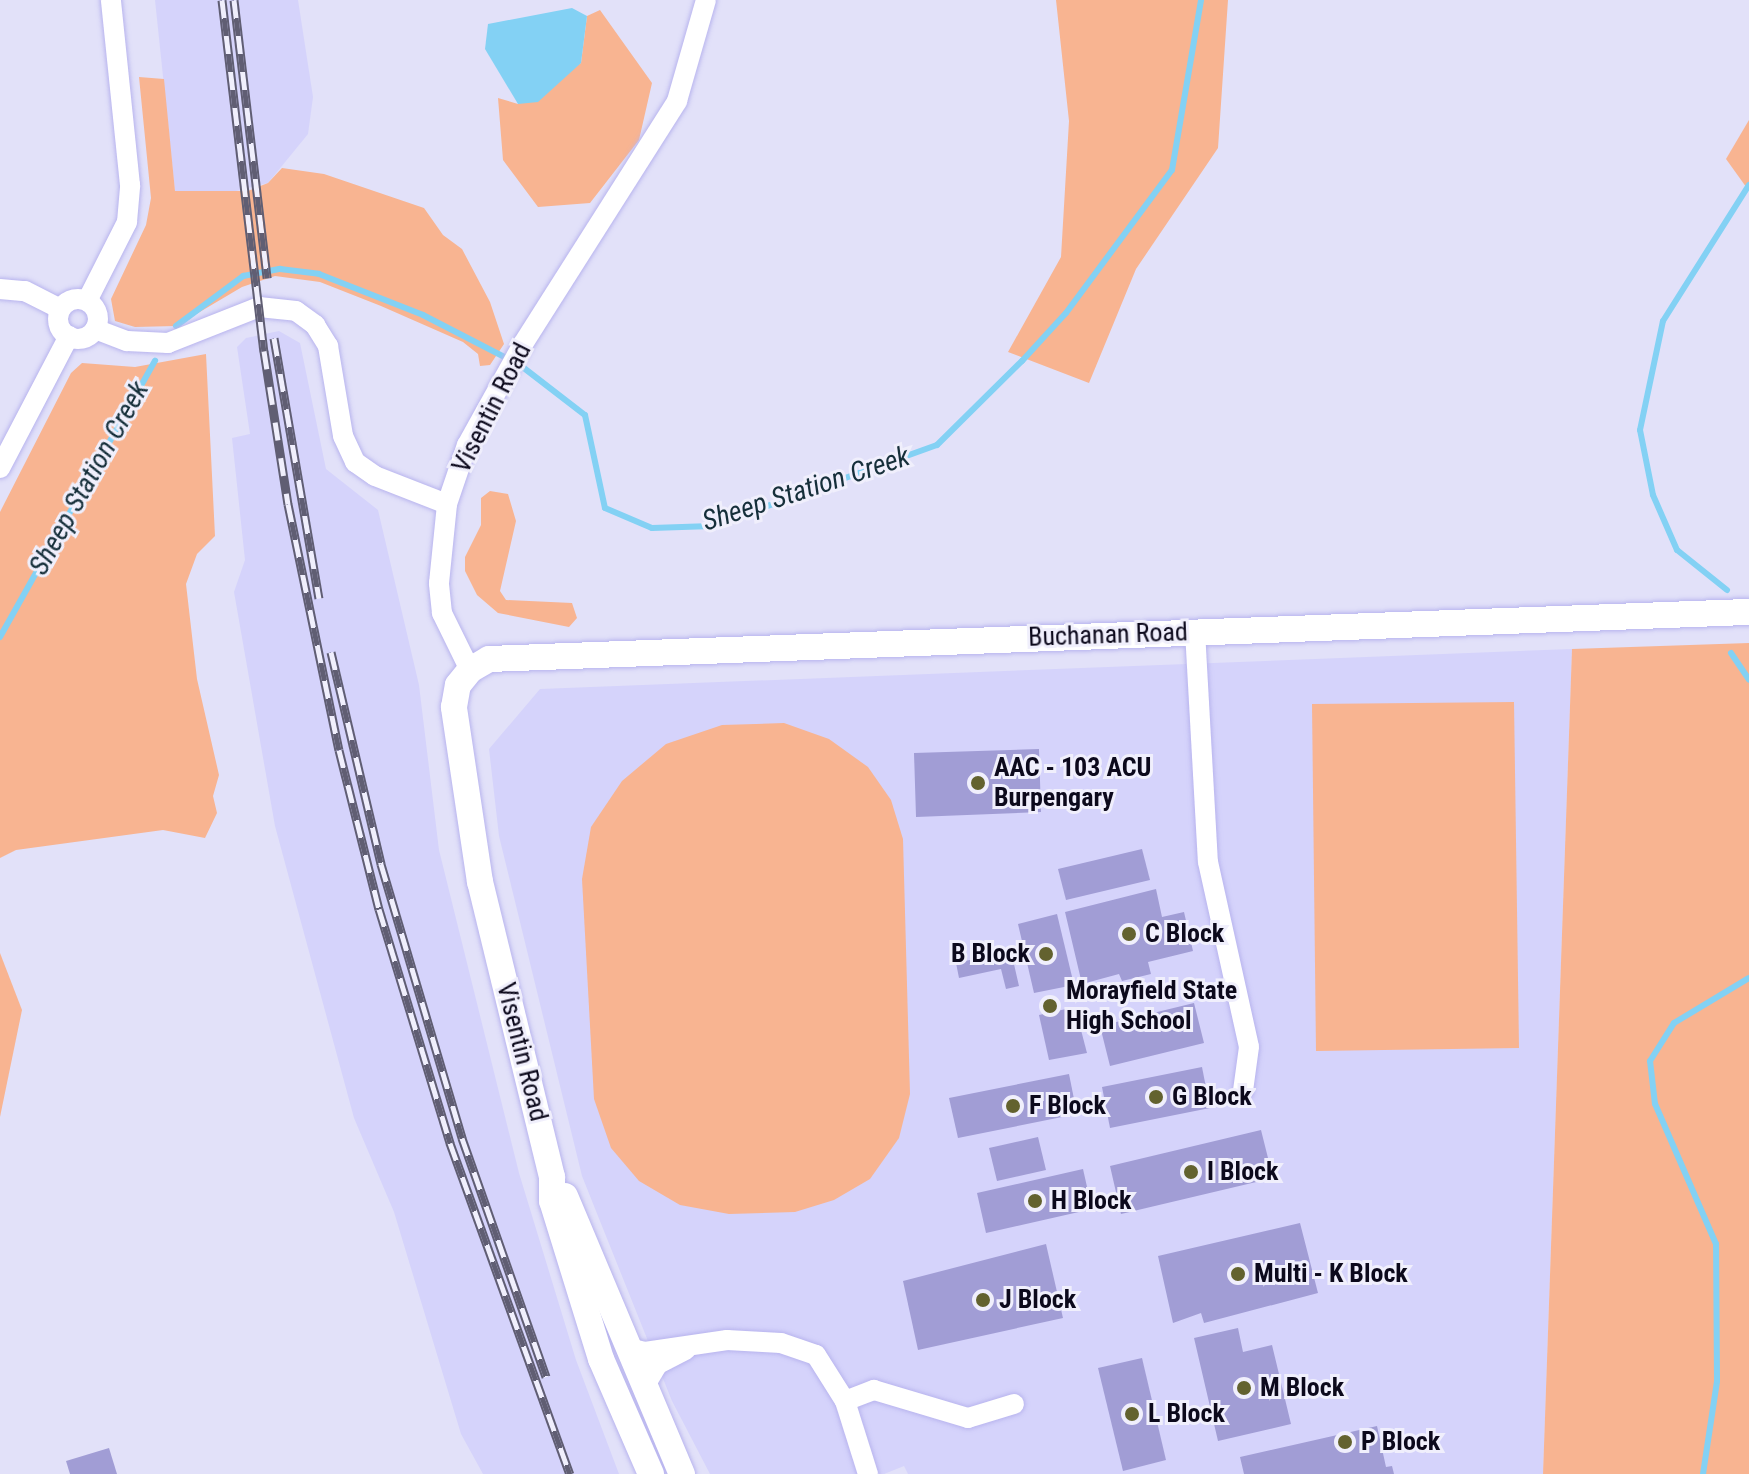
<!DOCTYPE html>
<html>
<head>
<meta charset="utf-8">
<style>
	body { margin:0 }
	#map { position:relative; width:1749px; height:1474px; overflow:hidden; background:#e2e1f9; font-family:"Roboto Condensed",sans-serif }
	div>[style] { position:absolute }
	.built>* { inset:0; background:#d5d3fb }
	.green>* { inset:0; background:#f8b491 }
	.water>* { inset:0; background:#83d1f4 }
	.stream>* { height:6px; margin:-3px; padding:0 3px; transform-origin:3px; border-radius:3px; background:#83d1f4 }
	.building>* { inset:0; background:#a19dd5 }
	.roads { filter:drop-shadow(0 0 2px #b8b4ee) drop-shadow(0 0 2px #b8b4ee) }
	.minor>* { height:20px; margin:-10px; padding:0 10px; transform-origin:10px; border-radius:10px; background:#fff }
	.minor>.ring { margin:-10px; padding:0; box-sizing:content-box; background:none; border:20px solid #fff; border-radius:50% }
	.major>* { height:26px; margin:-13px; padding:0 13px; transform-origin:13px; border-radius:13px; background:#fff }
	.rail>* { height:9px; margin-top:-4.5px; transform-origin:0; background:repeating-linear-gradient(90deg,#f0effc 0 18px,#605e73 0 36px); box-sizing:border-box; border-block:2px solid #605e73 }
	.dots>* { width:22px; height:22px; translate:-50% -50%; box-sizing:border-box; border:4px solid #f0effc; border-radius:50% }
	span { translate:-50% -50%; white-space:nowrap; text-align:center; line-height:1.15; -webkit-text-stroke:6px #f0effc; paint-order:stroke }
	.street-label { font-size:26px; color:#0c091c }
	.poi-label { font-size:26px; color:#0c091c; font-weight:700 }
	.left { translate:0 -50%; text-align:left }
	.right { translate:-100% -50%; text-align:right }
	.water-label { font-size:28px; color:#162f3a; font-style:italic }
</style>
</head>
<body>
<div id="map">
	<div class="built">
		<i style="clip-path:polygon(155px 0,298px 0,313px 97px,308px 134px,268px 183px,220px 195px,175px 191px)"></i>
		<i style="clip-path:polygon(279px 331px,300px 343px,326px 469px,378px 510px,419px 685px,439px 850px,519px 1173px,576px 1360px,619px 1474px,483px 1474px,461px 1434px,394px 1212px,354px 1118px,275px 826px,234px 592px,245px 560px,232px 438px,250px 434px,237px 347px,246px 338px)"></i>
		<i style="clip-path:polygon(1572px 649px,1543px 1474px,908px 1474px,904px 1466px,884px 1474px,710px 1474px,672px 1401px,582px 1176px,499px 836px,489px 749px,540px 689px)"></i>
	</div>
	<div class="green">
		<i style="clip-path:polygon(1056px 0,1228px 0,1218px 148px,1136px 269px,1089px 383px,1008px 352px,1061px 257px,1069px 121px)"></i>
		<i style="clip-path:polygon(600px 10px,652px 83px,639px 140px,590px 203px,538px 207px,503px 160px,498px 98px,518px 104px,581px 63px,587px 16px)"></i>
		<i style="clip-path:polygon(139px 77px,164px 79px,175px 191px,248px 191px,268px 183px,282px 168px,324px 174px,424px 208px,443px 235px,462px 249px,490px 302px,504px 344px,490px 365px,480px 366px,478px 354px,463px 342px,381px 306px,320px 282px,275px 276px,242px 287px,176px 326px,135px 327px,115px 321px,111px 299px,146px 225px,151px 198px)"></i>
		<i style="clip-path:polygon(1749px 120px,1749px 191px,1726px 159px)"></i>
		<i style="clip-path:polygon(206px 354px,215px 536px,197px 554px,186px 584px,197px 679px,219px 775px,213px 796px,217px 813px,205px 838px,163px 830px,16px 850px,0 858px,0 512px,71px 373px,82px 363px,135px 367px)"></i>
		<i style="clip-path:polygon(490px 491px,508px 494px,516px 521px,500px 591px,506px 600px,572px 603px,577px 618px,569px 627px,498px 613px,477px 595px,465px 571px,465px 557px,481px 525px,481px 498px)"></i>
		<i style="clip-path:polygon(1749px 643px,1749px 1474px,1543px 1474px,1572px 649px)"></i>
		<i style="clip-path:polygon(1514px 702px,1519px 1048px,1316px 1051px,1312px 704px)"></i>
		<i style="clip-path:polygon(784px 723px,829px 739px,868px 767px,891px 800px,903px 839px,910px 1094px,899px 1138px,870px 1179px,834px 1200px,795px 1212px,729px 1214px,680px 1205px,639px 1181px,611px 1148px,594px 1099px,582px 879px,591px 827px,622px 781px,666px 744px,722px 725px)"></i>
		<i style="clip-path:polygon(0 953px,22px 1010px,0 1117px)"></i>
	</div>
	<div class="water">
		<i style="clip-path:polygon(572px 8px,587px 16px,581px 63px,538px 102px,518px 104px,485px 49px,488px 24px)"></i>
	</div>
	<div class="stream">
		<i style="left:176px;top:326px;width:84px;rotate:-36.7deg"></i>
		<i style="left:243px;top:276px;width:38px;rotate:-11deg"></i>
		<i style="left:280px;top:269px;width:39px;rotate:7deg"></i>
		<i style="left:319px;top:274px;width:112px;rotate:21.5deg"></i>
		<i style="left:423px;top:315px;width:109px;rotate:27.3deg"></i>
		<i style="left:520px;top:365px;width:82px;rotate:37.6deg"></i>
		<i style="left:585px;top:415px;width:95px;rotate:77.9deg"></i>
		<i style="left:605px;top:508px;width:51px;rotate:23.1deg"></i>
		<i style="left:652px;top:528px;width:60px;rotate:-1.9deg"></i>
		<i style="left:712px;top:526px;width:239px;rotate:-19.8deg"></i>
		<i style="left:937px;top:445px;width:120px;rotate:-44.7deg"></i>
		<i style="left:1022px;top:361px;width:65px;rotate:-47.5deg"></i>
		<i style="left:1066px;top:313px;width:178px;rotate:-53.5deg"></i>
		<i style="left:1172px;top:170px;width:172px;rotate:-80.3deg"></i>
		<i style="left:1727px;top:590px;width:64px;rotate:-141.3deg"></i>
		<i style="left:1677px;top:550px;width:60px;rotate:-113.6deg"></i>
		<i style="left:1653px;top:495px;width:66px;rotate:-101.3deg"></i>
		<i style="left:1640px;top:430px;width:111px;rotate:-78.1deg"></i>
		<i style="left:1663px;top:321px;width:161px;rotate:-57.7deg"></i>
		<i style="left:0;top:637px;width:317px;rotate:-60.7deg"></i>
		<i style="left:1731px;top:653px;width:32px;rotate:56deg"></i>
		<i style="left:1703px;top:1474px;width:94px;rotate:-81.4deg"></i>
		<i style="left:1717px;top:1381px;width:137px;rotate:-90.4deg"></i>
		<i style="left:1716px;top:1244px;width:153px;rotate:-113.5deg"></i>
		<i style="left:1655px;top:1104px;width:43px;rotate:-96.6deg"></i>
		<i style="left:1650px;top:1061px;width:45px;rotate:-57.7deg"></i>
		<i style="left:1674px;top:1023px;width:87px;rotate:-31deg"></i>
	</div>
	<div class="building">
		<i style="clip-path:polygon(1039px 749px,1041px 812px,916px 817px,914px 753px)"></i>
		<i style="clip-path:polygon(1142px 849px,1150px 880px,1066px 900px,1058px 869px)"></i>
		<i style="clip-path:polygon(1156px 889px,1162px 917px,1184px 912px,1193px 951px,1148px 962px,1151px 974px,1122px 981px,1119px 974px,1082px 984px,1065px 912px)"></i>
		<i style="clip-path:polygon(1057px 914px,1074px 985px,1034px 993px,1018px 924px)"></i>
		<i style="clip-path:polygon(1011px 951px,1019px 986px,1006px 989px,1001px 969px,959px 978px,956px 963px)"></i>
		<i style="clip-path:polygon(1194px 1003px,1204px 1043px,1110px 1066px,1100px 1026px)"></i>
		<i style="clip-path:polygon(1075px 1007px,1087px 1053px,1049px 1060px,1039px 1015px)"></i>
		<i style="clip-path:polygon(1202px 1067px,1210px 1108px,1110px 1128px,1102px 1087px)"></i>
		<i style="clip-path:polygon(1069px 1074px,1077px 1114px,958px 1138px,949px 1098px)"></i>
		<i style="clip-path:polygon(1261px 1130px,1273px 1178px,1121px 1214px,1110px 1166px)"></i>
		<i style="clip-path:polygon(1038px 1137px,1046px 1170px,997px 1181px,989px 1148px)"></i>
		<i style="clip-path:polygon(1083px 1169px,1092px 1209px,986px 1233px,977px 1193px)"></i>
		<i style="clip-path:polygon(1300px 1223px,1318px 1293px,1204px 1323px,1201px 1313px,1173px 1323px,1158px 1256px)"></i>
		<i style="clip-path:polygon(1046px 1244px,1063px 1318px,918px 1350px,903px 1281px)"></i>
		<i style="clip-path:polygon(1238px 1328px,1243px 1352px,1272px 1345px,1291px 1424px,1218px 1441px,1194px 1338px)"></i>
		<i style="clip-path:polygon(1142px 1358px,1166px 1460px,1123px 1471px,1098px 1368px)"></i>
		<i style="clip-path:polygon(1377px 1426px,1386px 1467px,1392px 1466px,1394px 1474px,1244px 1474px,1240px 1457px)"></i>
		<i style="clip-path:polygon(109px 1448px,117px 1474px,70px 1474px,66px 1461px)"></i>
	</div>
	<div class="roads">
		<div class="minor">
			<i style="left:0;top:289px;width:25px;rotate:5deg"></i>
			<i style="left:25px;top:291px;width:39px;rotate:27deg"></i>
			<i class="ring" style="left:58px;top:299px;width:20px;height:20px"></i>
			<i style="left:87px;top:301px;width:89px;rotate:-63.1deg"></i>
			<i style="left:127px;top:222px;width:37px;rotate:-85deg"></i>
			<i style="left:130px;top:185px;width:186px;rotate:-95.9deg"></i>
			<i style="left:95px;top:329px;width:34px;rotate:21deg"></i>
			<i style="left:127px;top:341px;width:41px;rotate:2.8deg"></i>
			<i style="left:168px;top:343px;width:98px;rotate:-21.6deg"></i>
			<i style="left:259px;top:307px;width:37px;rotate:6deg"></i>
			<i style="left:296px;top:311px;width:24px;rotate:36deg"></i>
			<i style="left:315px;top:325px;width:25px;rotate:58deg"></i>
			<i style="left:328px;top:346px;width:91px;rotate:80.5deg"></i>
			<i style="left:343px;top:436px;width:29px;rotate:65deg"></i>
			<i style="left:355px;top:462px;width:24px;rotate:35deg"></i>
			<i style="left:375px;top:476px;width:77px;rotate:21.3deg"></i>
			<i style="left:0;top:468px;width:149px;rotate:-62.4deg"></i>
			<i style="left:1195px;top:631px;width:231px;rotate:86.8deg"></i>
			<i style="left:1208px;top:862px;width:189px;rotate:77.5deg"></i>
			<i style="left:1249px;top:1047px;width:44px;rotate:97.8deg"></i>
			<i style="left:470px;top:670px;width:64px;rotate:-116.2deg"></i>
			<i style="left:442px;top:613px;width:30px;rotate:-96deg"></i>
			<i style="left:439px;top:583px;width:79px;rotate:-84.2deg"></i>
			<i style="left:447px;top:504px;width:62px;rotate:-71.3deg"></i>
			<i style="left:467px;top:445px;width:115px;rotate:-61deg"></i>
			<i style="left:523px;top:344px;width:288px;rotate:-57.6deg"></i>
			<i style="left:677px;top:101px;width:105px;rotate:-74deg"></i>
			<i style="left:629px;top:1348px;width:16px;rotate:14deg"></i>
			<i style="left:645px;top:1352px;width:83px;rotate:-8.3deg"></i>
			<i style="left:727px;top:1340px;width:54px;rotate:3.2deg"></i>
			<i style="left:781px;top:1343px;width:37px;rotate:19deg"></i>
			<i style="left:816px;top:1355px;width:54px;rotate:57.8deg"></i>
			<i style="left:845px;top:1401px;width:31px;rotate:-21deg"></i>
			<i style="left:874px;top:1390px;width:98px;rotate:16.6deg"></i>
			<i style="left:968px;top:1418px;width:48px;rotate:-16.9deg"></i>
			<i style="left:644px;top:1387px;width:27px;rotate:-59deg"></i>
			<i style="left:658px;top:1364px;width:31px;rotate:-27deg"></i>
			<i style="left:845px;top:1401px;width:77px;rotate:72.5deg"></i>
		</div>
		<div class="major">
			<i style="left:565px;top:1196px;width:302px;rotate:67.2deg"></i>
			<i style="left:651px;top:1474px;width:125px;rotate:-113.5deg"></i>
			<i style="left:601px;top:1359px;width:165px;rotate:-107.2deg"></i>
			<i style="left:552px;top:1201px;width:24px;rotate:-90deg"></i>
			<i style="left:552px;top:1177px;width:304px;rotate:-103.7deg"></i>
			<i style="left:480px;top:882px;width:177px;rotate:-98.5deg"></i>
			<i style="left:454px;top:707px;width:22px;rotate:-80deg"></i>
			<i style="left:458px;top:685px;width:19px;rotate:-51deg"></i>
			<i style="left:470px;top:670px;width:22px;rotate:-30deg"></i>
			<i style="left:489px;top:659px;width:1261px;rotate:-2.14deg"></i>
		</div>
	</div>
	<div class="rail">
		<i style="left:222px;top:0;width:354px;rotate:83.2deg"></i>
		<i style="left:264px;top:351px;width:155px;rotate:81.1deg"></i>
		<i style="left:288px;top:504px;width:251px;rotate:78.3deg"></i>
		<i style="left:339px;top:750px;width:164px;rotate:75.9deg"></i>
		<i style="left:379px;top:909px;width:245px;rotate:73.1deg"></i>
		<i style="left:450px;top:1143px;width:352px;rotate:70.1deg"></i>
		<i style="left:234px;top:0;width:280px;rotate:83.2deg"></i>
		<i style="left:274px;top:338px;width:264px;rotate:80.2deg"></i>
		<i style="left:331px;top:652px;width:218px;rotate:76.7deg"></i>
		<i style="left:381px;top:864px;width:286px;rotate:73.5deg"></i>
		<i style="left:462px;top:1138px;width:253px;rotate:70.6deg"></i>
	</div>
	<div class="dots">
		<i style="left:978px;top:783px;background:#63622f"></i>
		<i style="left:1129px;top:934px;background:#63622f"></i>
		<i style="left:1046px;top:954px;background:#63622f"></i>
		<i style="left:1050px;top:1006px;background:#63622f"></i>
		<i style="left:1156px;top:1097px;background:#63622f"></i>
		<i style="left:1013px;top:1106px;background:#63622f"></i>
		<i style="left:1191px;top:1172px;background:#63622f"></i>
		<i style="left:1035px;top:1201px;background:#63622f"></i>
		<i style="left:1238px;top:1274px;background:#63622f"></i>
		<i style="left:983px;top:1300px;background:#63622f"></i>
		<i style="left:1244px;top:1388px;background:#63622f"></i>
		<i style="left:1132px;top:1414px;background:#63622f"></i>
		<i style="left:1345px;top:1442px;background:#63622f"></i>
	</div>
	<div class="street-label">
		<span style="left:492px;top:408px;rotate:-63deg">Visentin Road</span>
		<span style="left:1108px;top:635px;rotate:-2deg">Buchanan Road</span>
		<span style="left:522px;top:1052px;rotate:76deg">Visentin Road</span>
	</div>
	<div class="poi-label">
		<span class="left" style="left:994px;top:783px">AAC - 103 ACU<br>Burpengary</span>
		<span class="left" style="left:1145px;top:934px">C Block</span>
		<span class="right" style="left:1030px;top:954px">B Block</span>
		<span class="left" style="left:1066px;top:1006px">Morayfield State<br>High School</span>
		<span class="left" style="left:1172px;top:1097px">G Block</span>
		<span class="left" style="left:1029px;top:1106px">F Block</span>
		<span class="left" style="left:1207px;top:1172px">I Block</span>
		<span class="left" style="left:1051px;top:1201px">H Block</span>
		<span class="left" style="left:1254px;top:1274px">Multi - K Block</span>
		<span class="left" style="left:999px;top:1300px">J Block</span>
		<span class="left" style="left:1260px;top:1388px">M Block</span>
		<span class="left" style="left:1148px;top:1414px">L Block</span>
		<span class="left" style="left:1361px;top:1442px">P Block</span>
	</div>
	<div class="water-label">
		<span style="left:89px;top:478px;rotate:-61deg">Sheep Station Creek</span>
		<span style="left:806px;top:489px;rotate:-18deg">Sheep Station Creek</span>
	</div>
</div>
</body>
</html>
